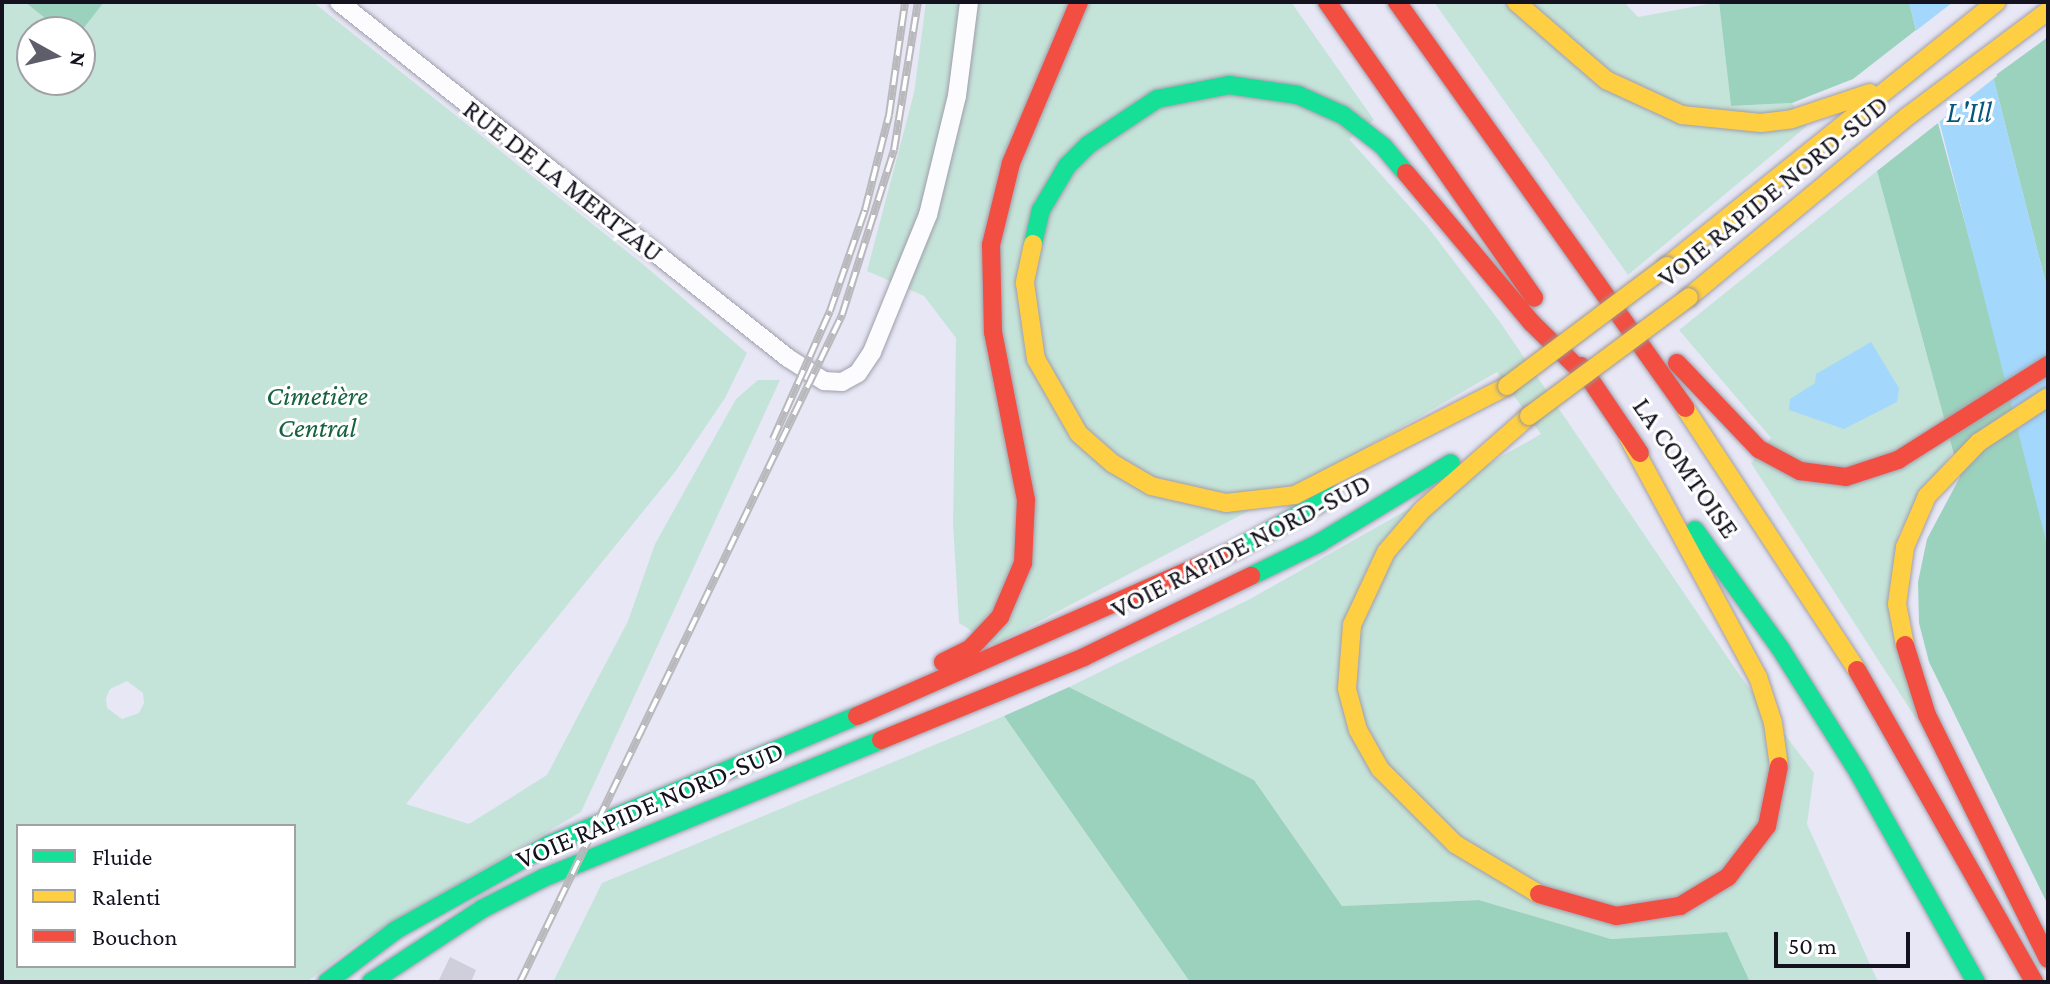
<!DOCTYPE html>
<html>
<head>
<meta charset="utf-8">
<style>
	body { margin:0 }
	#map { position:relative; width:2050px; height:984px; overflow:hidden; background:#e8e7f6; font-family:"Crimson Pro",serif }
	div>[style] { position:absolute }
	.green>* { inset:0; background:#c5e4d9 }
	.forest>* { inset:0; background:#9bd2bd }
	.water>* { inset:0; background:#a3d7fb }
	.pier>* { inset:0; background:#e8e7f6 }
	.building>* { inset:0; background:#cfcedb }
	.roads { filter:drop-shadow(0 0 2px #9f9eab) drop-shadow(0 0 2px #9f9eab) }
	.street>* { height:18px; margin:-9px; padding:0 9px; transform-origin:9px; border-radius:9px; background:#fcfbfe }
	.fast>* { height:18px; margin:-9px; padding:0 9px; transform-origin:9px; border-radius:9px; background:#16e098 }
	.slow>* { height:18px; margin:-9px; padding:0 9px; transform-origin:9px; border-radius:9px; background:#ffcf43 }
	.jam>* { height:18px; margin:-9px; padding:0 9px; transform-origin:9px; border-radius:9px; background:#f24e42 }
	.rail>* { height:8px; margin-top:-4px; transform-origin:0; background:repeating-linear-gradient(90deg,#fff 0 15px,#b9b9bd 0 30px); box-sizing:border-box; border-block:2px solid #b9b9bd }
	.bridges { filter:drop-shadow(0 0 2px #9d9693) drop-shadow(0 0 2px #9d9693) }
	.slow-bridge>* { height:18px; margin:-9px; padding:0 9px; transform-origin:9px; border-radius:9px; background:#ffcf43 }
	span { translate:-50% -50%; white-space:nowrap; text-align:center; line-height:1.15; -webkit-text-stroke:6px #fff; paint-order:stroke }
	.street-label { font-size:28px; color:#14121e }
	.park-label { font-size:28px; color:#166240; font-style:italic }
	.water-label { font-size:30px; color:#06577c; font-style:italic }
	.frame { position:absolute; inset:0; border:4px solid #14121e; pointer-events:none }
	.legend { position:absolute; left:16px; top:824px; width:280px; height:144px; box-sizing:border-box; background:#fff; border:2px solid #a1a0a5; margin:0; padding:10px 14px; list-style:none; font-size:24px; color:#14121e }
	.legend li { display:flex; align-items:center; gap:16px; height:40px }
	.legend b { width:40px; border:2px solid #a1a0a5 }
	.north { position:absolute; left:16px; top:16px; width:80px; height:80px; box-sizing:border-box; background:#fff; border:2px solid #a1a0a5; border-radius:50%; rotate:98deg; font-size:22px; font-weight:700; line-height:32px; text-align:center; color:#14121e }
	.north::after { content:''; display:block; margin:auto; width:28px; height:36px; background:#5e5d6a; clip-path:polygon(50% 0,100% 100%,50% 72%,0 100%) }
	.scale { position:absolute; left:1774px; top:932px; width:136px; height:36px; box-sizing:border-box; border:4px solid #14121e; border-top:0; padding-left:10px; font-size:24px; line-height:28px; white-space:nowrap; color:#14121e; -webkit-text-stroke:6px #fff; paint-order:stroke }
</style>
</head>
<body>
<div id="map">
	<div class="green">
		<i style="clip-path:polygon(evenodd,2px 2px,25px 2px,62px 32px,32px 32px,32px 80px,80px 80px,80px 33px,104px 2px,313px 2px,644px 265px,747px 353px,725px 398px,675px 472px,406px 804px,469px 824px,547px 775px,628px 621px,655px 544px,736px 399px,758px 380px,780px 380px,581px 812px,356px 944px,307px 982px,2px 982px,2px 2px,127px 681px,143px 693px,144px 703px,139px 713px,122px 719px,107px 708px,106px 698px,110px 689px,127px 681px,2px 2px,18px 826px,294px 826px,294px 966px,18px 966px,18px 826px)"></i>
		<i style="clip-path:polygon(926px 2px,1291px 2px,1374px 120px,1349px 139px,1427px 226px,1500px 322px,1741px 677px,1814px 773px,1807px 824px,1878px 982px,1750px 982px,1727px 932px,1611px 939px,1479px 900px,1342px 906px,1254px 780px,1069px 687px,1250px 599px,1541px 434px,1497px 372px,1336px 465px,994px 645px,959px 623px,953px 523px,956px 338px,924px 296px,867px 271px,914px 93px)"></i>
		<i style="clip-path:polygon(1434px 2px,1624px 2px,1638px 17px,1719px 2px,1731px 106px,1792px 103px,1807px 126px,1628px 275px)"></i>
		<i style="clip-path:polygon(1877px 171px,1953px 451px,1898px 534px,1917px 720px,1751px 463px,1771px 438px,1679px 330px)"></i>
		<i style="clip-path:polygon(1004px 716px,1190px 982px,553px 982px,602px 883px)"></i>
	</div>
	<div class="forest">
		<i style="clip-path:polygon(25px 2px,104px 2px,80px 33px,62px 32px)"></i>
		<i style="clip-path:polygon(1719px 2px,1909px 2px,1916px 30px,1853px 79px,1792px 103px,1731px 106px)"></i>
		<i style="clip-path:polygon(2048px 37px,2048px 292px,1993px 77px)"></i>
		<i style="clip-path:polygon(1938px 123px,2026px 448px,2048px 549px,2048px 905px,1929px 662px,1919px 623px,1918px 582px,1927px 539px,1960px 477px,1877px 171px)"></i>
		<i style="clip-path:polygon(1069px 687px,1254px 780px,1342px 906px,1479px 900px,1611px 939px,1727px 932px,1750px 982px,1190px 982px,1004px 716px)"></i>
	</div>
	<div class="water">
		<i style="clip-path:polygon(1909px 2px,1974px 2px,1993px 77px,2048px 292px,2048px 549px)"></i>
		<i style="clip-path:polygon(1871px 342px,1899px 388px,1897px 402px,1844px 429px,1789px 410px,1790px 399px,1815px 383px,1816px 374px)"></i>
	</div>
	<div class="pier">
		<i style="clip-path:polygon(1953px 2px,1978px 2px,1997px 76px,1935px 125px,1913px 33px)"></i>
	</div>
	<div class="building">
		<i style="clip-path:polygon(450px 957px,476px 970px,471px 982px,438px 982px)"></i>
	</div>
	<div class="roads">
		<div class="street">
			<i style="left:339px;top:2px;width:573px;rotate:38.41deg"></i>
			<i style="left:788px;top:358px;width:43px;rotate:32.6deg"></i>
			<i style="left:824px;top:381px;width:18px;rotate:3deg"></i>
			<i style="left:842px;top:382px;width:18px;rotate:-29deg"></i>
			<i style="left:858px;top:373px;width:25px;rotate:-56deg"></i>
			<i style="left:872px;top:352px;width:148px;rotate:-67.8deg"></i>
			<i style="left:928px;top:215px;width:122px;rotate:-76.3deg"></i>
			<i style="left:957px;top:96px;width:95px;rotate:-82.7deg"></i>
		</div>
		<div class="fast">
			<i style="left:1033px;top:244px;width:35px;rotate:-77deg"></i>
			<i style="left:1041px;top:210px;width:51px;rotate:-59.4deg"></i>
			<i style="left:1067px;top:166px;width:30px;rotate:-45deg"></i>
			<i style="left:1088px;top:145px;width:83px;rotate:-33.7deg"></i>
			<i style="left:1157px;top:99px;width:73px;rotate:-11deg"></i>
			<i style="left:1229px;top:85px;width:70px;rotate:8.2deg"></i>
			<i style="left:1298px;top:95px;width:49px;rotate:24deg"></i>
			<i style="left:1343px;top:115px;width:51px;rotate:37.8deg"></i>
			<i style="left:1383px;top:146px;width:35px;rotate:50deg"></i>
			<i style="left:1695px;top:530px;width:145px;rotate:54.2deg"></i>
			<i style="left:1780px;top:648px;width:146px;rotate:57.8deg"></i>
			<i style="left:1858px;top:772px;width:241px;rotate:60.7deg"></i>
			<i style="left:1235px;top:550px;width:112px;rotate:-28.9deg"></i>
			<i style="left:1251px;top:576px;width:76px;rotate:-25.9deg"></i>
			<i style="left:1319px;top:543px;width:154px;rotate:-31.2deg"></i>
			<i style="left:327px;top:982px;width:86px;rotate:-37deg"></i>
			<i style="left:396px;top:930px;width:174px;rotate:-29.2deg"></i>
			<i style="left:548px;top:845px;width:335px;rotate:-22.7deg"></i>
			<i style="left:371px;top:982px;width:133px;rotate:-33.3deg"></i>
			<i style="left:482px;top:909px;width:68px;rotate:-26.9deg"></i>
			<i style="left:543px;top:878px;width:365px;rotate:-22.2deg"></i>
		</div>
		<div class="slow">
			<i style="left:1516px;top:2px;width:119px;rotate:40.9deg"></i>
			<i style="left:1606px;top:80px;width:84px;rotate:24.7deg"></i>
			<i style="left:1682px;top:115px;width:79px;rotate:5.8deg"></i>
			<i style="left:1761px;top:123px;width:31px;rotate:-7deg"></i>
			<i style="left:1792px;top:119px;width:82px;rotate:-18.4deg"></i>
			<i style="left:1033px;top:244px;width:40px;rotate:102deg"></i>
			<i style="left:1025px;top:283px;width:77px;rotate:81.8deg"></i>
			<i style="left:1036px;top:359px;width:86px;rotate:60.2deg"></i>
			<i style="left:1079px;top:434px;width:44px;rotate:41.3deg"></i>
			<i style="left:1112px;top:463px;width:45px;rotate:30.5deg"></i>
			<i style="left:1151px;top:486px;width:77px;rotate:12.8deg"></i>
			<i style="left:1226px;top:503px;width:69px;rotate:-6.6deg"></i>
			<i style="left:1295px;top:495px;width:238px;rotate:-27.2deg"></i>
			<i style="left:1667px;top:266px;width:422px;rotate:-38.7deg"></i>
			<i style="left:1689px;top:297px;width:284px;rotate:-39.6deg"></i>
			<i style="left:1908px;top:116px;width:175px;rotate:-36.9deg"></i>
			<i style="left:1685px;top:408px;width:313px;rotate:56.7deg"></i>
			<i style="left:1529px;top:416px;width:142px;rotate:138.7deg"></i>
			<i style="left:1422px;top:510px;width:55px;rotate:130.6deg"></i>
			<i style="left:1386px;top:552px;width:81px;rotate:115deg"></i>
			<i style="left:1352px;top:625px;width:64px;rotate:94.5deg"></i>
			<i style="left:1347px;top:689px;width:42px;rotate:75deg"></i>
			<i style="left:1358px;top:730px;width:45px;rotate:60.6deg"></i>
			<i style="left:1380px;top:769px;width:106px;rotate:45deg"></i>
			<i style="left:1455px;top:844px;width:98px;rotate:30.8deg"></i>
			<i style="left:1628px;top:437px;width:273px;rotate:61.6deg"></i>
			<i style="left:1758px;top:677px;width:48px;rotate:71.9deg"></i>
			<i style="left:1773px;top:723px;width:43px;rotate:82.1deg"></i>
			<i style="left:1905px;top:645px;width:42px;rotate:-101deg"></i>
			<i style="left:1897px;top:604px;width:58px;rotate:-82deg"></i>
			<i style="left:1905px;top:547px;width:56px;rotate:-66.7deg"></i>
			<i style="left:1927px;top:496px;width:75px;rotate:-46.1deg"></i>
			<i style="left:1979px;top:442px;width:82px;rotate:-33.1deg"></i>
		</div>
		<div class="jam">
			<i style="left:1327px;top:2px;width:361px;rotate:55deg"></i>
			<i style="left:1397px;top:2px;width:498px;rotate:54.6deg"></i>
			<i style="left:1406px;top:173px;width:196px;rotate:50deg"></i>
			<i style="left:1532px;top:323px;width:84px;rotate:44.5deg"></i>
			<i style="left:1677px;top:363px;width:119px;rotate:46.4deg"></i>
			<i style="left:1759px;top:449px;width:47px;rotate:28.2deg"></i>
			<i style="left:1800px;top:471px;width:46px;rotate:7.4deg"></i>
			<i style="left:1846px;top:477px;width:55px;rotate:-18.1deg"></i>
			<i style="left:1898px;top:460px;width:178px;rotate:-32.3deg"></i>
			<i style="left:1581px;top:366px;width:105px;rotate:55.9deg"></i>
			<i style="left:1905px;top:645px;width:73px;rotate:72.6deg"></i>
			<i style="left:1927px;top:715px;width:272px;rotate:63.6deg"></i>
			<i style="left:943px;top:662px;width:30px;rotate:-26deg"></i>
			<i style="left:970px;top:649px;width:44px;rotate:-46.8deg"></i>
			<i style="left:1000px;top:617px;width:59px;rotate:-66.9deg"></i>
			<i style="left:1023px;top:563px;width:63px;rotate:-87.3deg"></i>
			<i style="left:1026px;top:500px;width:171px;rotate:-101.1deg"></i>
			<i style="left:993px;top:332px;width:87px;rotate:-91.3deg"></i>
			<i style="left:991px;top:245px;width:84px;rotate:-76.3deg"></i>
			<i style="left:1011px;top:163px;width:175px;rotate:-67.1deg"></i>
			<i style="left:1857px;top:670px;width:359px;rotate:60.4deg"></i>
			<i style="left:857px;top:716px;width:413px;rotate:-23.7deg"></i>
			<i style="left:881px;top:740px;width:219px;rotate:-22.2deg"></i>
			<i style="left:1084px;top:657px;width:186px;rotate:-25.9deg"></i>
			<i style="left:1539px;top:894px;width:80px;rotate:15.9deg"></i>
			<i style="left:1616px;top:916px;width:65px;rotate:-8.9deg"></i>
			<i style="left:1680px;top:906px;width:56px;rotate:-31.1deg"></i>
			<i style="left:1728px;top:877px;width:64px;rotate:-52.6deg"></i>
			<i style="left:1767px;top:826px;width:61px;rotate:-78.7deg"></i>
		</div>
	</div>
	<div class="rail">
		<i style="left:773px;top:439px;width:140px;rotate:-66deg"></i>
		<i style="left:830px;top:311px;width:107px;rotate:-70.9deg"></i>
		<i style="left:865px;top:210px;width:98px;rotate:-75.8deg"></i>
		<i style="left:889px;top:115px;width:114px;rotate:-81.9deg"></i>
		<i style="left:520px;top:982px;width:741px;rotate:-64.23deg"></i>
		<i style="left:842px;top:315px;width:173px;rotate:-72.5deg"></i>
		<i style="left:894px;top:150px;width:150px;rotate:-80.8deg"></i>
	</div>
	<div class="bridges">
		<div class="slow-bridge">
			<i style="left:1507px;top:386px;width:200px;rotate:-36.9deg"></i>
			<i style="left:1529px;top:416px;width:199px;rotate:-36.6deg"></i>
		</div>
	</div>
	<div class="street-label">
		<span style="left:563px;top:181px;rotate:38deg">RUE DE LA MERTZAU</span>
		<span style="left:1773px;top:191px;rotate:-39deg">VOIE RAPIDE NORD-SUD</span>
		<span style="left:1686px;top:468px;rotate:55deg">LA COMTOISE</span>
		<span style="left:1241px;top:546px;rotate:-27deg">VOIE RAPIDE NORD-SUD</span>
		<span style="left:650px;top:805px;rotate:-23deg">VOIE RAPIDE NORD-SUD</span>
	</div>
	<div class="park-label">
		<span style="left:317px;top:412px">Cimetière<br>Central</span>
	</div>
	<div class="water-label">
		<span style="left:1969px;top:112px">L'Ill</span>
	</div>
	<div class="frame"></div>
	<ul class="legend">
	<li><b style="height:10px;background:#16e098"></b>Fluide</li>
	<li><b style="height:10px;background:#ffcf43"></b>Ralenti</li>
	<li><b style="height:10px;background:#f24e42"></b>Bouchon</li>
	</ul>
	<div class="north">N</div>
	<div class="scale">50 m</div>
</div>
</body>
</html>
